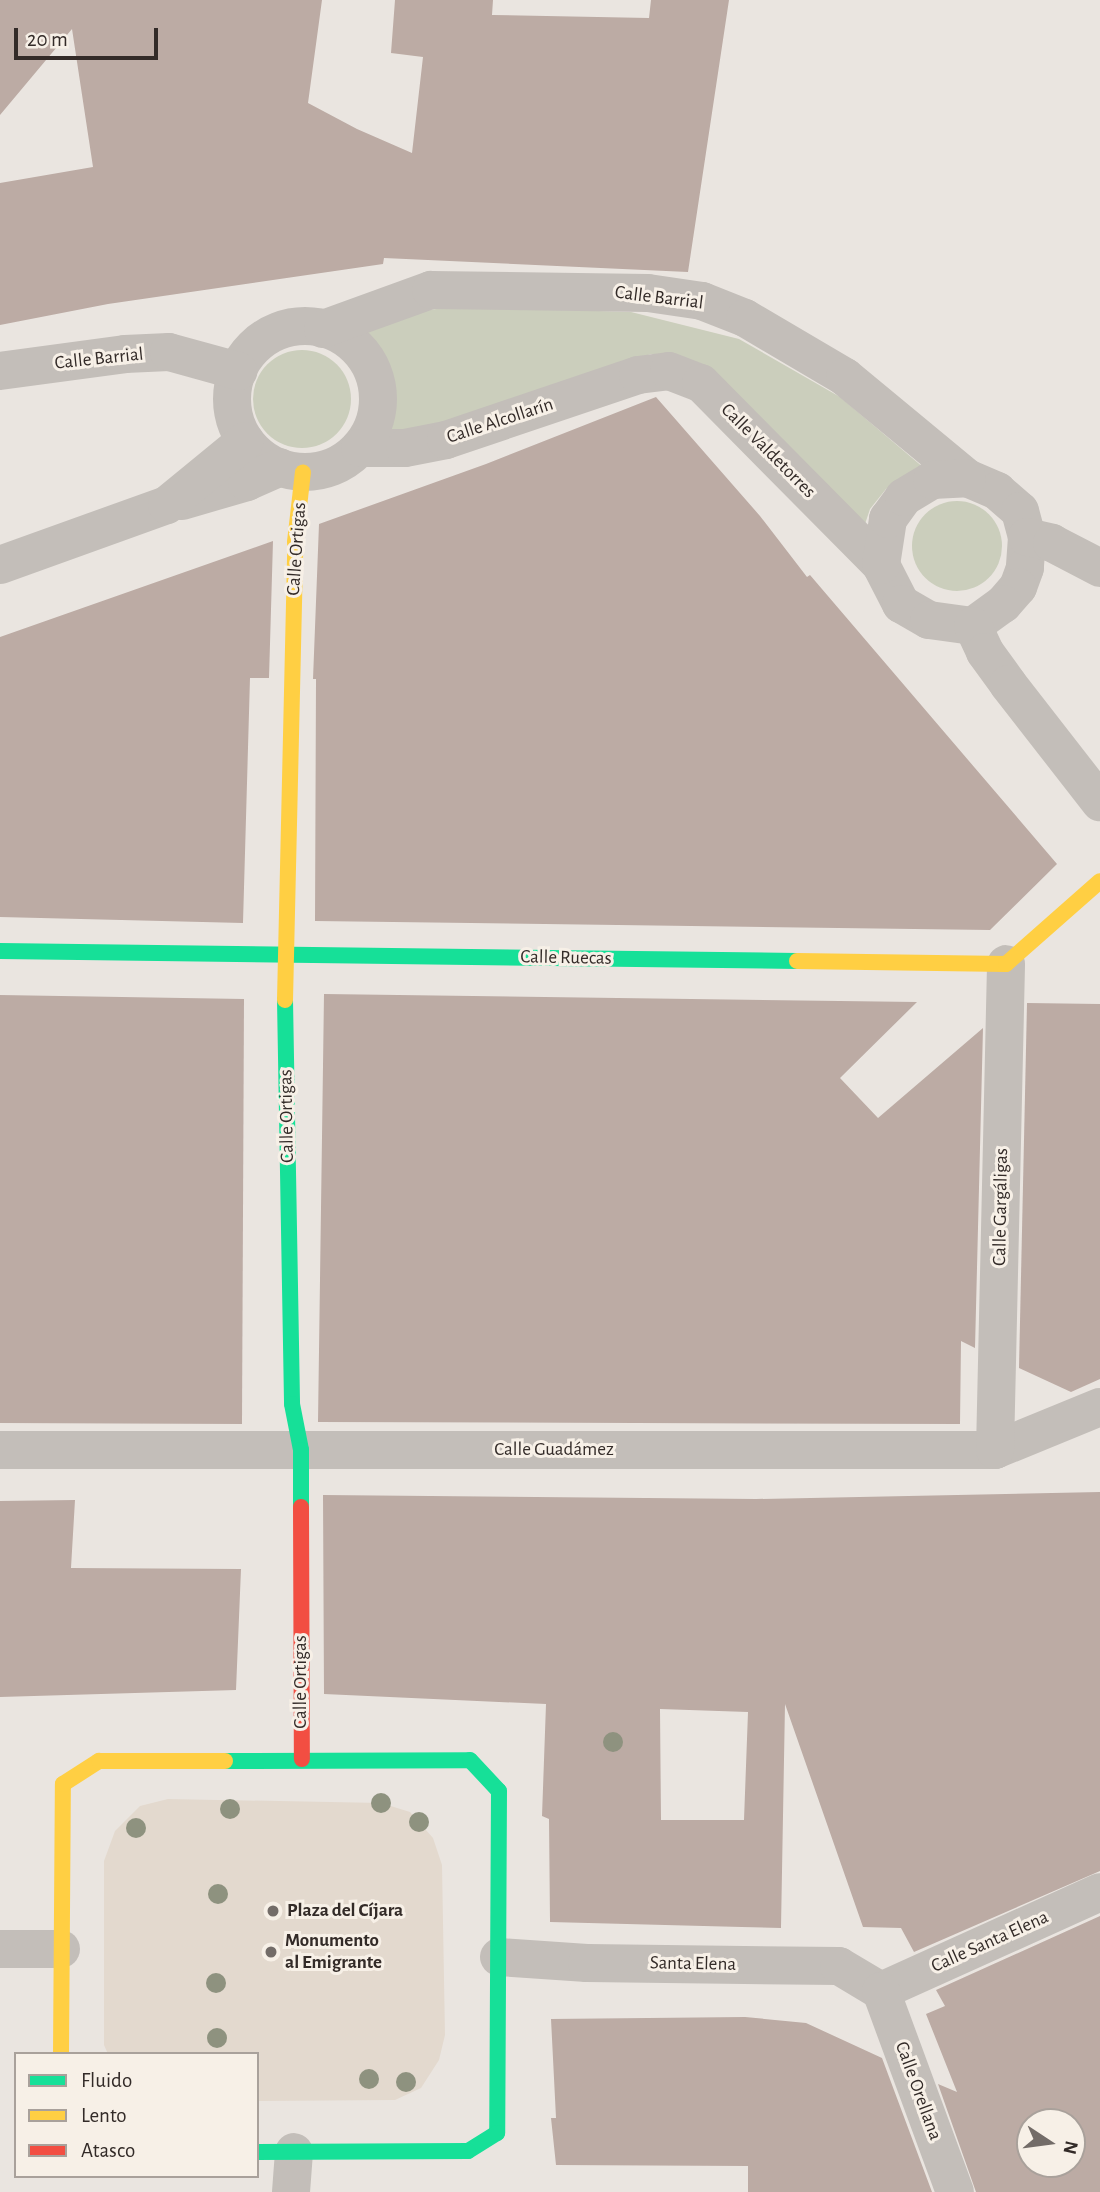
<!DOCTYPE html>
<html>
<head>
<meta charset="utf-8">
<style>
	body { margin:0 }
	#map { position:relative; width:1100px; height:2192px; overflow:hidden; background:#eae5e0; font-family:"Alegreya Sans",sans-serif }
	div>[style] { position:absolute }
	.green>* { inset:0; background:#cbcebc }
	.round { border-radius:50% }
	.plaza>* { inset:0; background:#e3d9ce }
	.building>* { inset:0; background:#bcaba4 }
	.street>* { height:38px; margin:-19px; padding:0 19px; transform-origin:19px; border-radius:19px; background:#c3beb9 }
	.street>.ring { margin:-19px; padding:0; box-sizing:content-box; background:none; border:38px solid #c3beb9; border-radius:50% }
	.fast>* { height:16px; margin:-8px; padding:0 8px; transform-origin:8px; border-radius:8px; background:#16e098 }
	.slow>* { height:16px; margin:-8px; padding:0 8px; transform-origin:8px; border-radius:8px; background:#ffcf43 }
	.jam>* { height:16px; margin:-8px; padding:0 8px; transform-origin:8px; border-radius:8px; background:#f24e42 }
	.trees>* { width:20px; height:20px; margin:-10px; border-radius:50%; background:#8e927f }
	.dots>* { width:19px; height:19px; translate:-50% -50%; box-sizing:border-box; border:4px solid #f7f0e7; border-radius:50% }
	span { translate:-50% -50%; white-space:nowrap; text-align:center; line-height:1.15; -webkit-text-stroke:6px #f7f0e7; paint-order:stroke }
	.street-label { font-size:19px; color:#332b28 }
	.poi-label { font-size:19px; color:#332b28; font-weight:700 }
	.left { translate:0 -50%; text-align:left }
	.legend { position:absolute; left:14px; top:2052px; width:245px; height:126px; box-sizing:border-box; background:#f7f0e7; border:2px solid #a9a19b; margin:0; padding:9px 12px; list-style:none; font-size:21px; color:#332b28 }
	.legend li { display:flex; align-items:center; gap:14px; height:35px }
	.legend b { width:35px; border:2px solid #a9a19b }
	.north { position:absolute; left:1016px; top:2108px; width:70px; height:70px; box-sizing:border-box; background:#f7f0e7; border:2px solid #a9a19b; border-radius:50%; rotate:103deg; font-size:19px; font-weight:700; line-height:28px; text-align:center; color:#332b28 }
	.north::after { content:''; display:block; margin:auto; width:24px; height:32px; background:#736c68; clip-path:polygon(50% 0,100% 100%,50% 72%,0 100%) }
	.scale { position:absolute; left:14px; top:28px; width:144px; height:32px; box-sizing:border-box; border:4px solid #332b28; border-top:0; padding-left:9px; font-size:21px; line-height:24px; white-space:nowrap; color:#332b28; -webkit-text-stroke:5px #f7f0e7; paint-order:stroke }
</style>
</head>
<body>
<div id="map">
	<div class="green">
		<i style="clip-path:polygon(463px 307px,631px 312px,739px 339px,840px 397px,924px 468px,886px 489px,870px 509px,862px 533px,683px 359px,651px 354px,426px 431px,381px 433px,389px 415px,392px 386px,375px 345px,357px 326px,424px 310px)"></i>
		<i class="round" style="left:253px;top:350px;width:98px;height:98px"></i>
		<i class="round" style="left:912px;top:501px;width:90px;height:90px"></i>
	</div>
	<div class="plaza">
		<i style="clip-path:polygon(168px 1799px,381px 1803px,410px 1812px,433px 1838px,442px 1865px,445px 2035px,439px 2060px,421px 2088px,395px 2100px,257px 2101px,257px 2054px,108px 2054px,104px 2045px,104px 1861px,115px 1831px,140px 1806px)"></i>
	</div>
	<div class="building">
		<i style="clip-path:polygon(0 0,322px 0,308px 103px,357px 129px,412px 153px,423px 57px,391px 53px,395px 0,493px 0,492px 15px,649px 18px,651px 0,729px 0,688px 272px,384px 258px,383px 264px,108px 304px,0 325px,0 183px,93px 167px,72px 29px,0 115px)"></i>
		<i style="clip-path:polygon(656px 397px,760px 516px,807px 577px,810px 575px,1057px 864px,990px 930px,315px 921px,316px 679px,313px 679px,319px 524px,486px 464px)"></i>
		<i style="clip-path:polygon(273px 541px,269px 678px,250px 678px,243px 923px,0 917px,0 637px)"></i>
		<i style="clip-path:polygon(324px 994px,917px 1002px,840px 1078px,878px 1118px,983px 1028px,975px 1348px,961px 1341px,960px 1424px,318px 1422px)"></i>
		<i style="clip-path:polygon(0 995px,244px 999px,242px 1424px,0 1423px)"></i>
		<i style="clip-path:polygon(1027px 1003px,1100px 1004px,1100px 1379px,1071px 1392px,1019px 1368px)"></i>
		<i style="clip-path:polygon(evenodd,1100px 1492px,1100px 1871px,914px 1952px,901px 1928px,863px 1927px,785px 1704px,781px 1928px,742px 1927px,550px 1922px,549px 1819px,542px 1816px,546px 1704px,324px 1694px,323px 1495px,756px 1499px,1100px 1492px,660px 1709px,748px 1712px,744px 1820px,661px 1820px,660px 1709px)"></i>
		<i style="clip-path:polygon(75px 1500px,71px 1568px,241px 1569px,236px 1690px,0 1697px,0 1501px)"></i>
		<i style="clip-path:polygon(evenodd,1100px 1916px,1100px 2192px,976px 2192px,938px 2084px,957px 2092px,926px 2014px,945px 2006px,936px 1990px,1100px 1916px,1030px 2122px,1072px 2122px,1072px 2164px,1030px 2164px,1030px 2122px)"></i>
		<i style="clip-path:polygon(745px 2017px,806px 2023px,882px 2058px,932px 2192px,748px 2192px,748px 2166px,556px 2165px,551px 2118px,556px 2118px,551px 2019px)"></i>
	</div>
	<div class="street">
		<i class="ring" style="left:232px;top:326px;width:108px;height:108px"></i>
		<i style="left:323px;top:329px;width:115px;rotate:-19.9deg"></i>
		<i style="left:431px;top:290px;width:217px;rotate:0.8deg"></i>
		<i style="left:648px;top:293px;width:55px;rotate:8.4deg"></i>
		<i style="left:702px;top:301px;width:46px;rotate:21.6deg"></i>
		<i style="left:745px;top:318px;width:116px;rotate:30.5deg"></i>
		<i style="left:845px;top:377px;width:158px;rotate:39.6deg"></i>
		<i style="left:967px;top:478px;width:33px;rotate:23deg"></i>
		<i style="left:997px;top:491px;width:30px;rotate:41deg"></i>
		<i style="left:1020px;top:511px;width:27px;rotate:75deg"></i>
		<i style="left:1027px;top:537px;width:31px;rotate:94deg"></i>
		<i style="left:1025px;top:568px;width:20px;rotate:110deg"></i>
		<i style="left:1018px;top:587px;width:23px;rotate:131deg"></i>
		<i style="left:1003px;top:604px;width:37px;rotate:144deg"></i>
		<i style="left:0;top:371px;width:126px;rotate:-7.7deg"></i>
		<i style="left:125px;top:354px;width:44px;rotate:-2.6deg"></i>
		<i style="left:169px;top:352px;width:72px;rotate:15.4deg"></i>
		<i style="left:360px;top:448px;width:45px"></i>
		<i style="left:405px;top:448px;width:42px;rotate:-11deg"></i>
		<i style="left:446px;top:440px;width:203px;rotate:-18.7deg"></i>
		<i style="left:638px;top:375px;width:31px;rotate:-7deg"></i>
		<i style="left:669px;top:371px;width:34px;rotate:21deg"></i>
		<i style="left:701px;top:383px;width:256px;rotate:45.3deg"></i>
		<i style="left:881px;top:565px;width:44px;rotate:62.9deg"></i>
		<i style="left:901px;top:604px;width:32px;rotate:30deg"></i>
		<i style="left:929px;top:620px;width:44px;rotate:7.8deg"></i>
		<i style="left:973px;top:626px;width:29px;rotate:65deg"></i>
		<i style="left:985px;top:652px;width:39px;rotate:54deg"></i>
		<i style="left:1008px;top:684px;width:150px;rotate:52.1deg"></i>
		<i style="left:182px;top:501px;width:68px;rotate:-16.3deg"></i>
		<i style="left:247px;top:482px;width:36px;rotate:-24deg"></i>
		<i style="left:1027px;top:537px;width:26px;rotate:13deg"></i>
		<i style="left:1052px;top:543px;width:54px;rotate:27.5deg"></i>
		<i style="left:0;top:565px;width:177px;rotate:-19.8deg"></i>
		<i style="left:167px;top:505px;width:101px;rotate:-39.4deg"></i>
		<i style="left:881px;top:565px;width:47px;rotate:-81.3deg"></i>
		<i style="left:888px;top:519px;width:27px;rotate:-54deg"></i>
		<i style="left:904px;top:497px;width:33px;rotate:-31deg"></i>
		<i style="left:932px;top:480px;width:35px;rotate:-3deg"></i>
		<i style="left:0;top:1450px;width:995px"></i>
		<i style="left:995px;top:1450px;width:113px;rotate:-22.3deg"></i>
		<i style="left:995px;top:1450px;width:486px;rotate:-88.7deg"></i>
		<i style="left:0;top:1949px;width:61px"></i>
		<i style="left:499px;top:1957px;width:88px;rotate:3.9deg"></i>
		<i style="left:587px;top:1963px;width:252px;rotate:0.7deg"></i>
		<i style="left:839px;top:1966px;width:49px;rotate:30.8deg"></i>
		<i style="left:881px;top:1991px;width:240px;rotate:-24.3deg"></i>
		<i style="left:881px;top:1991px;width:214px;rotate:69.8deg"></i>
		<i style="left:291px;top:2192px;width:40px;rotate:-85.7deg"></i>
	</div>
	<div class="fast">
		<i style="left:0;top:951px;width:797px;rotate:0.72deg"></i>
		<i style="left:285px;top:1000px;width:404px;rotate:89deg"></i>
		<i style="left:292px;top:1404px;width:47px;rotate:78.9deg"></i>
		<i style="left:301px;top:1450px;width:57px;rotate:90deg"></i>
		<i style="left:225px;top:1761px;width:245px;rotate:-0.2deg"></i>
		<i style="left:470px;top:1760px;width:42px;rotate:46.9deg"></i>
		<i style="left:499px;top:1791px;width:342px;rotate:90.3deg"></i>
		<i style="left:497px;top:2133px;width:34px;rotate:148deg"></i>
		<i style="left:468px;top:2151px;width:211px;rotate:179.7deg"></i>
	</div>
	<div class="slow">
		<i style="left:797px;top:961px;width:209px;rotate:0.8deg"></i>
		<i style="left:1006px;top:964px;width:125px;rotate:-41.4deg"></i>
		<i style="left:285px;top:1000px;width:458px;rotate:-88.7deg"></i>
		<i style="left:295px;top:542px;width:70px;rotate:-83.5deg"></i>
		<i style="left:61px;top:2054px;width:270px;rotate:-89.6deg"></i>
		<i style="left:63px;top:1784px;width:43px;rotate:-32.6deg"></i>
		<i style="left:99px;top:1761px;width:126px"></i>
	</div>
	<div class="jam">
		<i style="left:301px;top:1507px;width:252px;rotate:89.8deg"></i>
	</div>
	<div class="trees">
		<i style="left:613px;top:1742px"></i>
		<i style="left:381px;top:1803px"></i>
		<i style="left:230px;top:1809px"></i>
		<i style="left:419px;top:1822px"></i>
		<i style="left:136px;top:1828px"></i>
		<i style="left:218px;top:1894px"></i>
		<i style="left:216px;top:1983px"></i>
		<i style="left:217px;top:2038px"></i>
		<i style="left:369px;top:2079px"></i>
		<i style="left:406px;top:2082px"></i>
	</div>
	<div class="dots">
		<i style="left:273px;top:1911px;background:#736c68"></i>
		<i style="left:271px;top:1952px;background:#736c68"></i>
	</div>
	<div class="street-label">
		<span style="left:659px;top:298px;rotate:7deg">Calle Barrial</span>
		<span style="left:99px;top:359px;rotate:-6deg">Calle Barrial</span>
		<span style="left:500px;top:421px;rotate:-18deg">Calle Alcollarín</span>
		<span style="left:768px;top:451px;rotate:45deg">Calle Valdetorres</span>
		<span style="left:297px;top:549px;rotate:-86deg">Calle Ortigas</span>
		<span style="left:566px;top:958px;rotate:1deg">Calle Ruecas</span>
		<span style="left:287px;top:1116px;rotate:-91deg">Calle Ortigas</span>
		<span style="left:1001px;top:1207px;rotate:-89deg">Calle Gargáligas</span>
		<span style="left:554px;top:1450px">Calle Guadámez</span>
		<span style="left:301px;top:1682px;rotate:-90deg">Calle Ortigas</span>
		<span style="left:990px;top:1942px;rotate:-24deg">Calle Santa Elena</span>
		<span style="left:693px;top:1964px;rotate:1deg">Santa Elena</span>
		<span style="left:918px;top:2091px;rotate:70deg">Calle Orellana</span>
	</div>
	<div class="poi-label">
		<span class="left" style="left:287px;top:1911px">Plaza del Cíjara</span>
		<span class="left" style="left:285px;top:1952px">Monumento<br>al Emigrante</span>
	</div>
	<ul class="legend">
	<li><b style="height:9px;background:#16e098"></b>Fluido</li>
	<li><b style="height:9px;background:#ffcf43"></b>Lento</li>
	<li><b style="height:9px;background:#f24e42"></b>Atasco</li>
	</ul>
	<div class="north">N</div>
	<div class="scale">20 m</div>
</div>
</body>
</html>
